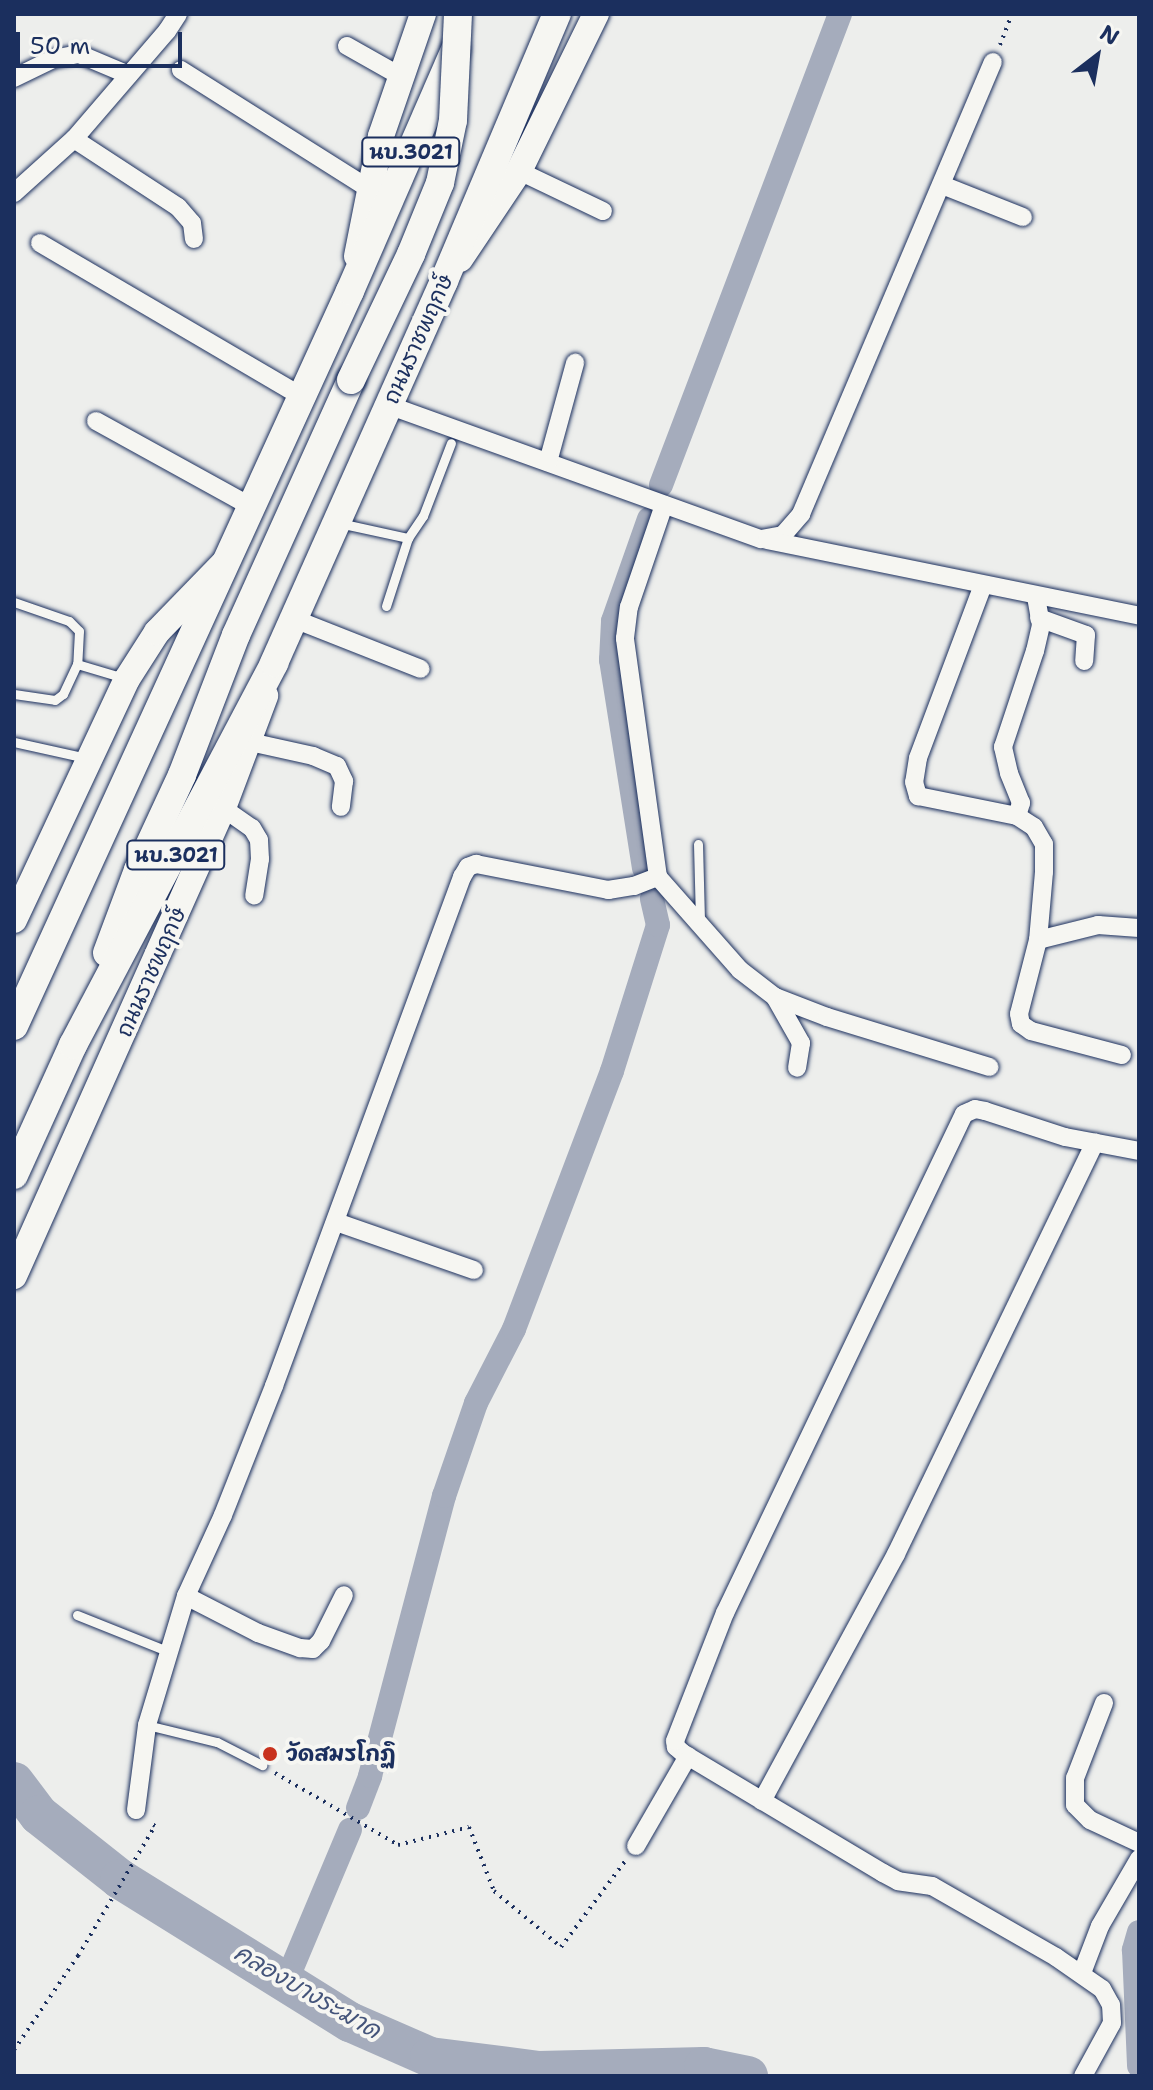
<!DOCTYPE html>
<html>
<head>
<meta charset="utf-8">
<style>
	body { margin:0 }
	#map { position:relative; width:1153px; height:2090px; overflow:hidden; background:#edeeec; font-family:"Shantell Sans","Playpen Sans Thai",sans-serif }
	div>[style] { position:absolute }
	.canal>* { height:24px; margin:-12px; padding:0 12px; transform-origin:12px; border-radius:12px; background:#a5acbc }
	.river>* { height:40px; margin:-20px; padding:0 20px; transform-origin:20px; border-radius:20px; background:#a5acbc }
	.path>* { height:4px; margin-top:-2px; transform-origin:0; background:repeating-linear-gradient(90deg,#1b2f5e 0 2px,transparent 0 8px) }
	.roads { filter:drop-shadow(0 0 2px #1b2f5e) drop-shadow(0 0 2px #1b2f5e) }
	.service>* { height:9px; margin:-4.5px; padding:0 4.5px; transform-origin:4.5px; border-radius:4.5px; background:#f6f6f2 }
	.minor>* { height:18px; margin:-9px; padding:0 9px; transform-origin:9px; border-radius:9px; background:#f6f6f2 }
	.secondary>* { height:26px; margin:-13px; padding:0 13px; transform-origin:13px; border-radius:13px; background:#f6f6f2 }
	.primary>* { height:28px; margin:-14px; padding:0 14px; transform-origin:14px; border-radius:14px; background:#f6f6f2 }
	.bridges { filter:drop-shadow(0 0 2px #1b2f5e) drop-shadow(0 0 2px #1b2f5e) }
	.primary-bridge>* { height:28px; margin:-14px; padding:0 14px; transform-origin:14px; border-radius:14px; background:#f6f6f2 }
	.dots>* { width:22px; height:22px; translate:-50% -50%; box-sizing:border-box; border:4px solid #f6f6f2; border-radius:50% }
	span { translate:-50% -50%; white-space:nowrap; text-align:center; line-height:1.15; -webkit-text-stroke:8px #f6f6f2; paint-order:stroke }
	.shield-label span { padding:2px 6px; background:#f6f6f2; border:2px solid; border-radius:6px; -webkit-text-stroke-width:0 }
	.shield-label { font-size:20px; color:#1b2f5e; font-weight:700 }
	.street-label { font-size:22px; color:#1b2f5e }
	.poi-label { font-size:22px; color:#1b2f5e; font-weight:700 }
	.left { translate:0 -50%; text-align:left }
	.water-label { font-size:24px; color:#44547a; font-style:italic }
	.frame { position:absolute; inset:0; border:16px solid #1b2f5e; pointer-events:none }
	.north { position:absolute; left:1057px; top:16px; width:80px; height:80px; -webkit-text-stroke:6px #f6f6f2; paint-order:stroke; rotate:31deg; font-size:22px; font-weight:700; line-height:32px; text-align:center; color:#1b2f5e }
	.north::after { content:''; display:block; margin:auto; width:28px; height:36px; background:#1b2f5e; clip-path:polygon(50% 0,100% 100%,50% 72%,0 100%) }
	.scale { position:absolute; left:16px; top:32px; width:166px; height:36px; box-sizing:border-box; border:4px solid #1b2f5e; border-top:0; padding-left:10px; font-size:24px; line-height:28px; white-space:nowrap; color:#1b2f5e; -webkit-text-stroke:6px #f6f6f2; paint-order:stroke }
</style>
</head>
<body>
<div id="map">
	<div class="canal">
		<i style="left:661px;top:485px;width:504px;rotate:-69.19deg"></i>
		<i style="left:644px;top:868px;width:211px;rotate:-99deg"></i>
		<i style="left:611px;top:660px;width:39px;rotate:-87deg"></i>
		<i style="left:613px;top:621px;width:108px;rotate:-70.6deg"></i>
		<i style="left:358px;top:1808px;width:34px;rotate:-69deg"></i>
		<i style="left:370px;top:1776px;width:290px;rotate:-75.2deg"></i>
		<i style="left:444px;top:1496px;width:98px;rotate:-71deg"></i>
		<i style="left:476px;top:1403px;width:83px;rotate:-62.8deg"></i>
		<i style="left:514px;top:1329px;width:276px;rotate:-69.2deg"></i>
		<i style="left:612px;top:1071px;width:153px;rotate:-72.5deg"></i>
		<i style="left:658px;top:925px;width:27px;rotate:-103deg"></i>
		<i style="left:1139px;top:1932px;width:19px;rotate:106deg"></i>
		<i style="left:1134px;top:1950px;width:116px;rotate:87.5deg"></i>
		<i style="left:286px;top:1982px;width:165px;rotate:-67.2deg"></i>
	</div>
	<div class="river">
		<i style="left:14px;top:1782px;width:41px;rotate:52.9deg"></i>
		<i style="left:39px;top:1815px;width:103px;rotate:38.3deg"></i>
		<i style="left:120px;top:1879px;width:271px;rotate:31.9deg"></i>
		<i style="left:350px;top:2022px;width:87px;rotate:23.6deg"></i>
		<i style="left:430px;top:2057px;width:110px;rotate:7.3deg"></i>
		<i style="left:539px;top:2071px;width:165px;rotate:-1.4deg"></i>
		<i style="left:704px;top:2067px;width:45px;rotate:11.6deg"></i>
	</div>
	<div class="path">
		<i style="left:1000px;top:45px;width:33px;rotate:-69deg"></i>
		<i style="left:275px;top:1773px;width:143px;rotate:30.3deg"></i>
		<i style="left:398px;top:1845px;width:73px;rotate:-14.2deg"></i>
		<i style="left:469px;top:1827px;width:69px;rotate:68.7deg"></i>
		<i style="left:494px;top:1891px;width:87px;rotate:39.9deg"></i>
		<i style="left:561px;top:1947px;width:107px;rotate:-53.3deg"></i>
		<i style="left:14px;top:2050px;width:114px;rotate:-55.8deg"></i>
		<i style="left:78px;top:1956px;width:151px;rotate:-59.4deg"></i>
		<i style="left:155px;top:1826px;width:5px;rotate:-143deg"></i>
	</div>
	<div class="roads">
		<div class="service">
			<i style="left:339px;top:523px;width:71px;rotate:12.3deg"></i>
			<i style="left:408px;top:538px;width:27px;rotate:-56deg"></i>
			<i style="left:423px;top:516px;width:78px;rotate:-69deg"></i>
			<i style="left:14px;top:602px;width:58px;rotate:19.1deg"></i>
			<i style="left:69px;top:621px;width:14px;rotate:45deg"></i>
			<i style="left:79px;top:631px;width:33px;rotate:93deg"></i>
			<i style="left:77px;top:664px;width:49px;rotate:16.6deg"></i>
			<i style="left:386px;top:606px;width:71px;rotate:-72.1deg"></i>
			<i style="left:14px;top:694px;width:41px;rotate:8.3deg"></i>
			<i style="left:55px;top:700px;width:10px;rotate:-37deg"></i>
			<i style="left:63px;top:694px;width:33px;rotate:-65deg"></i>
			<i style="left:14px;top:742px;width:74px;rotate:12.5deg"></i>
			<i style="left:698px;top:844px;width:76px;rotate:88.5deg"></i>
			<i style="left:77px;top:1615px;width:97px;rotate:21.8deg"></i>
			<i style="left:147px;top:1725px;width:72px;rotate:13.7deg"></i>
			<i style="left:217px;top:1742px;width:51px;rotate:27.1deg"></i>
		</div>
		<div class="minor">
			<i style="left:347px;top:46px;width:61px;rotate:29.5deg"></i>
			<i style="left:181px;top:70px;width:225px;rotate:32.3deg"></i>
			<i style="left:14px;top:78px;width:43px;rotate:-26deg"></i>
			<i style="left:53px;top:59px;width:26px;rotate:-11deg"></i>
			<i style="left:79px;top:54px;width:54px;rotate:22.8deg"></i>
			<i style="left:74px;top:139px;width:124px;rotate:33.2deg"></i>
			<i style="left:178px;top:207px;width:21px;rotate:49deg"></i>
			<i style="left:192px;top:223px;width:16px;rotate:83deg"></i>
			<i style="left:519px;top:171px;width:93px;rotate:25.5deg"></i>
			<i style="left:942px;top:185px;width:87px;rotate:21.6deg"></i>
			<i style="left:14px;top:193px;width:81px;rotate:-42deg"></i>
			<i style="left:74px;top:139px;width:143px;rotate:-49.3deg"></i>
			<i style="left:167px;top:31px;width:20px;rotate:-57deg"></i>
			<i style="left:40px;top:243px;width:303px;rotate:30.4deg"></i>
			<i style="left:388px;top:405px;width:396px;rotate:19.8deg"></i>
			<i style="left:761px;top:539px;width:22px;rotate:-10deg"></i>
			<i style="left:783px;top:535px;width:28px;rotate:-49deg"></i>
			<i style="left:801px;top:514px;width:491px;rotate:-67deg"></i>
			<i style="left:96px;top:421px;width:176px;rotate:28.9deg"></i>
			<i style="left:548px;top:462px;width:103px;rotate:-74.7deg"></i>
			<i style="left:767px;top:540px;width:380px;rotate:11.5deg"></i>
			<i style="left:983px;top:585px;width:185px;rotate:110.6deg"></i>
			<i style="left:918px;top:758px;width:24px;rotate:99deg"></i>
			<i style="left:914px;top:782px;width:15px;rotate:74deg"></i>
			<i style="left:918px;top:796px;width:101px;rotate:11.4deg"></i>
			<i style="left:1017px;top:816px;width:20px;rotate:33deg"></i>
			<i style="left:1034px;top:827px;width:20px;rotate:60deg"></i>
			<i style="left:1044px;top:844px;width:28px;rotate:90deg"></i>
			<i style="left:1044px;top:872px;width:68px;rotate:95deg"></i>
			<i style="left:1038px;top:940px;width:76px;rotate:104.4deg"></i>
			<i style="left:1019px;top:1014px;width:10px;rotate:79deg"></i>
			<i style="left:1021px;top:1024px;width:12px;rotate:35deg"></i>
			<i style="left:1031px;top:1031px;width:94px;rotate:14.8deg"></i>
			<i style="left:1039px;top:618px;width:50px;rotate:19.9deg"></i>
			<i style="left:1086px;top:635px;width:26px;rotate:94deg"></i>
			<i style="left:294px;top:619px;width:136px;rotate:21.5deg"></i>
			<i style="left:250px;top:742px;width:65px;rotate:12.5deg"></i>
			<i style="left:313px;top:756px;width:26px;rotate:23deg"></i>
			<i style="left:337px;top:766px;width:17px;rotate:65deg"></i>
			<i style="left:344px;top:781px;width:26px;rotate:97deg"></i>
			<i style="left:223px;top:808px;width:35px;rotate:35deg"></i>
			<i style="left:252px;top:828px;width:14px;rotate:60deg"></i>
			<i style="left:259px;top:840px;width:19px;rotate:87deg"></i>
			<i style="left:260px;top:859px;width:37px;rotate:99deg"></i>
			<i style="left:1017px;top:816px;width:14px;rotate:-73deg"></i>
			<i style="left:1021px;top:803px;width:32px;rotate:-112deg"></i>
			<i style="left:1009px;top:773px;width:27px;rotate:-103deg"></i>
			<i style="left:1003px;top:747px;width:101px;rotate:-71.6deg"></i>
			<i style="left:1035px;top:651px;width:27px;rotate:-77deg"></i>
			<i style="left:1041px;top:625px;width:29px;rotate:-100deg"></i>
			<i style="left:658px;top:877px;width:124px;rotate:48.6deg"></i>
			<i style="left:740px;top:970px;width:44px;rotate:37.6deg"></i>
			<i style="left:775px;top:997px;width:53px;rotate:60.5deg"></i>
			<i style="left:801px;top:1043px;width:25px;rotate:99deg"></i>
			<i style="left:1038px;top:940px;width:62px;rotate:-14deg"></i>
			<i style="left:1098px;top:925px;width:41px;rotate:4.2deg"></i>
			<i style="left:775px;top:997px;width:56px;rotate:21deg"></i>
			<i style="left:827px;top:1017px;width:170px;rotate:17.1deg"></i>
			<i style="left:336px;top:1222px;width:146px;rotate:19.2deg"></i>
			<i style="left:186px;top:1596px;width:81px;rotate:27.2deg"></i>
			<i style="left:258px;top:1633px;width:45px;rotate:19.7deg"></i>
			<i style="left:300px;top:1648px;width:13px;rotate:4deg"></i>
			<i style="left:313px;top:1649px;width:11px;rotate:-45deg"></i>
			<i style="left:321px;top:1641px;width:51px;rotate:-63.4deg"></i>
			<i style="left:1104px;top:1703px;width:80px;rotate:111.1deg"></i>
			<i style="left:1075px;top:1778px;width:27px;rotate:90deg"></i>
			<i style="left:1075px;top:1805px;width:21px;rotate:45deg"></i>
			<i style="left:1090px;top:1820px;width:54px;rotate:25.1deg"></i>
			<i style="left:762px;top:1801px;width:281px;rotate:-61.5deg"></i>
			<i style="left:896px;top:1554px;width:457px;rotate:-64.2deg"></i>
			<i style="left:136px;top:1810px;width:86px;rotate:-82.6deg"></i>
			<i style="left:147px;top:1725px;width:135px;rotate:-73.2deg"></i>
			<i style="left:186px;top:1596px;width:89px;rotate:-65.4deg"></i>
			<i style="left:223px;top:1515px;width:139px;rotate:-68.4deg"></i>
			<i style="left:274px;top:1386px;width:543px;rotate:-69.73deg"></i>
			<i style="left:462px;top:877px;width:12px;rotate:-59deg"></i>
			<i style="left:468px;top:867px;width:9px;rotate:-21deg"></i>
			<i style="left:476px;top:864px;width:135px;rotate:11.1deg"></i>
			<i style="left:608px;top:890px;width:26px;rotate:-9deg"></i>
			<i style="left:634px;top:886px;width:26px;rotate:-21deg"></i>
			<i style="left:658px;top:877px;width:241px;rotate:-97.9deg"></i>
			<i style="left:625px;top:638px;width:31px;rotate:-83deg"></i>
			<i style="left:629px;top:607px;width:108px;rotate:-71.1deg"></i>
			<i style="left:636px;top:1846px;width:104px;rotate:-60deg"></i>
			<i style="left:1082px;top:1973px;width:50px;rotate:-69deg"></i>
			<i style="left:1100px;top:1926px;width:78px;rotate:-59.8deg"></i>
			<i style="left:1083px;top:2076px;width:60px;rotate:-61.3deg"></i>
			<i style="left:1112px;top:2023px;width:18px;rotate:-93deg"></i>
			<i style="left:1111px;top:2005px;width:18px;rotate:-119deg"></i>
			<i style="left:1102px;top:1989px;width:56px;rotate:-145.2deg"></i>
			<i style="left:1056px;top:1957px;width:143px;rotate:-150.2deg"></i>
			<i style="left:932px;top:1886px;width:34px;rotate:-172deg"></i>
			<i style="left:898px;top:1881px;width:17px;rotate:-152deg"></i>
			<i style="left:883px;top:1873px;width:232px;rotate:-149.1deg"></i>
			<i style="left:684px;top:1754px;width:11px;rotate:-139deg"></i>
			<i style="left:676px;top:1747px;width:6px;rotate:-99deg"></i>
			<i style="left:675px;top:1741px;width:137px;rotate:-68.7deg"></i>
			<i style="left:725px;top:1613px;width:553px;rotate:-64.41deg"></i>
			<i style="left:964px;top:1114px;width:12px;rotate:-24deg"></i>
			<i style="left:975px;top:1109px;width:10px;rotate:11deg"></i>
			<i style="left:985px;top:1111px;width:84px;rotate:18deg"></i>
			<i style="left:1065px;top:1137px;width:75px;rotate:10.7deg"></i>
		</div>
		<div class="secondary">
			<i style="left:357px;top:256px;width:122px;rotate:-78.7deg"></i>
			<i style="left:381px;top:136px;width:129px;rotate:-71deg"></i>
			<i style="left:460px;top:259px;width:106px;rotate:-56.2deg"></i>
			<i style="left:519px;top:171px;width:175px;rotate:-63.9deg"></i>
			<i style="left:14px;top:920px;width:266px;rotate:-64.9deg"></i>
			<i style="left:127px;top:679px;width:56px;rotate:-57.4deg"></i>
			<i style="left:157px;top:632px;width:95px;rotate:-45.9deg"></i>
			<i style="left:14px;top:1276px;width:513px;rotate:-65.94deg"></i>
			<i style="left:223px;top:808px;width:120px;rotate:-69.4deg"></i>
		</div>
		<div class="primary">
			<i style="left:107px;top:953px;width:89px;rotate:-69.5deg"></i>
			<i style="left:138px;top:870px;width:105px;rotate:-65.1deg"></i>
			<i style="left:182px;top:775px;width:150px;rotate:-68.9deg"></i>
			<i style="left:236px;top:635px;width:280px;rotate:-65.7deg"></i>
			<i style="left:14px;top:1026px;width:808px;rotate:-65.43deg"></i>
			<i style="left:350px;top:291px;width:263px;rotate:-66.5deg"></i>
			<i style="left:14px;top:1175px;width:143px;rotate:-65.6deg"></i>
			<i style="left:73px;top:1045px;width:432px;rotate:-62.2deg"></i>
			<i style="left:274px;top:663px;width:418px;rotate:-66deg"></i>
			<i style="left:444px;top:281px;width:290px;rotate:-67.1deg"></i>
		</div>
	</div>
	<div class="bridges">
		<div class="primary-bridge">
			<i style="left:351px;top:380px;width:140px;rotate:-64.5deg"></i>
			<i style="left:411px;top:254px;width:77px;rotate:-67.8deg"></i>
			<i style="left:440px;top:183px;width:64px;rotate:-78.3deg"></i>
			<i style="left:453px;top:120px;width:106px;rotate:-87.3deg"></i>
		</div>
	</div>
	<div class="dots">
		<i style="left:270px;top:1754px;background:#c8321e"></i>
	</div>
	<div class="shield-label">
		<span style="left:411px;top:152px">นบ.3021</span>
		<span style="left:176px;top:855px">นบ.3021</span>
	</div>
	<div class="street-label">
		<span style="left:418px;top:339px;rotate:-66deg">ถนนราชพฤกษ์</span>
		<span style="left:151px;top:972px;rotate:-66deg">ถนนราชพฤกษ์</span>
	</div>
	<div class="poi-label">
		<span class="left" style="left:286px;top:1754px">วัดสมรโกฏิ</span>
	</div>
	<div class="water-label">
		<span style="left:307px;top:1992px;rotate:30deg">คลองบางระมาด</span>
	</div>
	<div class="frame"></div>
	<div class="north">N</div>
	<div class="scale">50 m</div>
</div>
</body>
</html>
